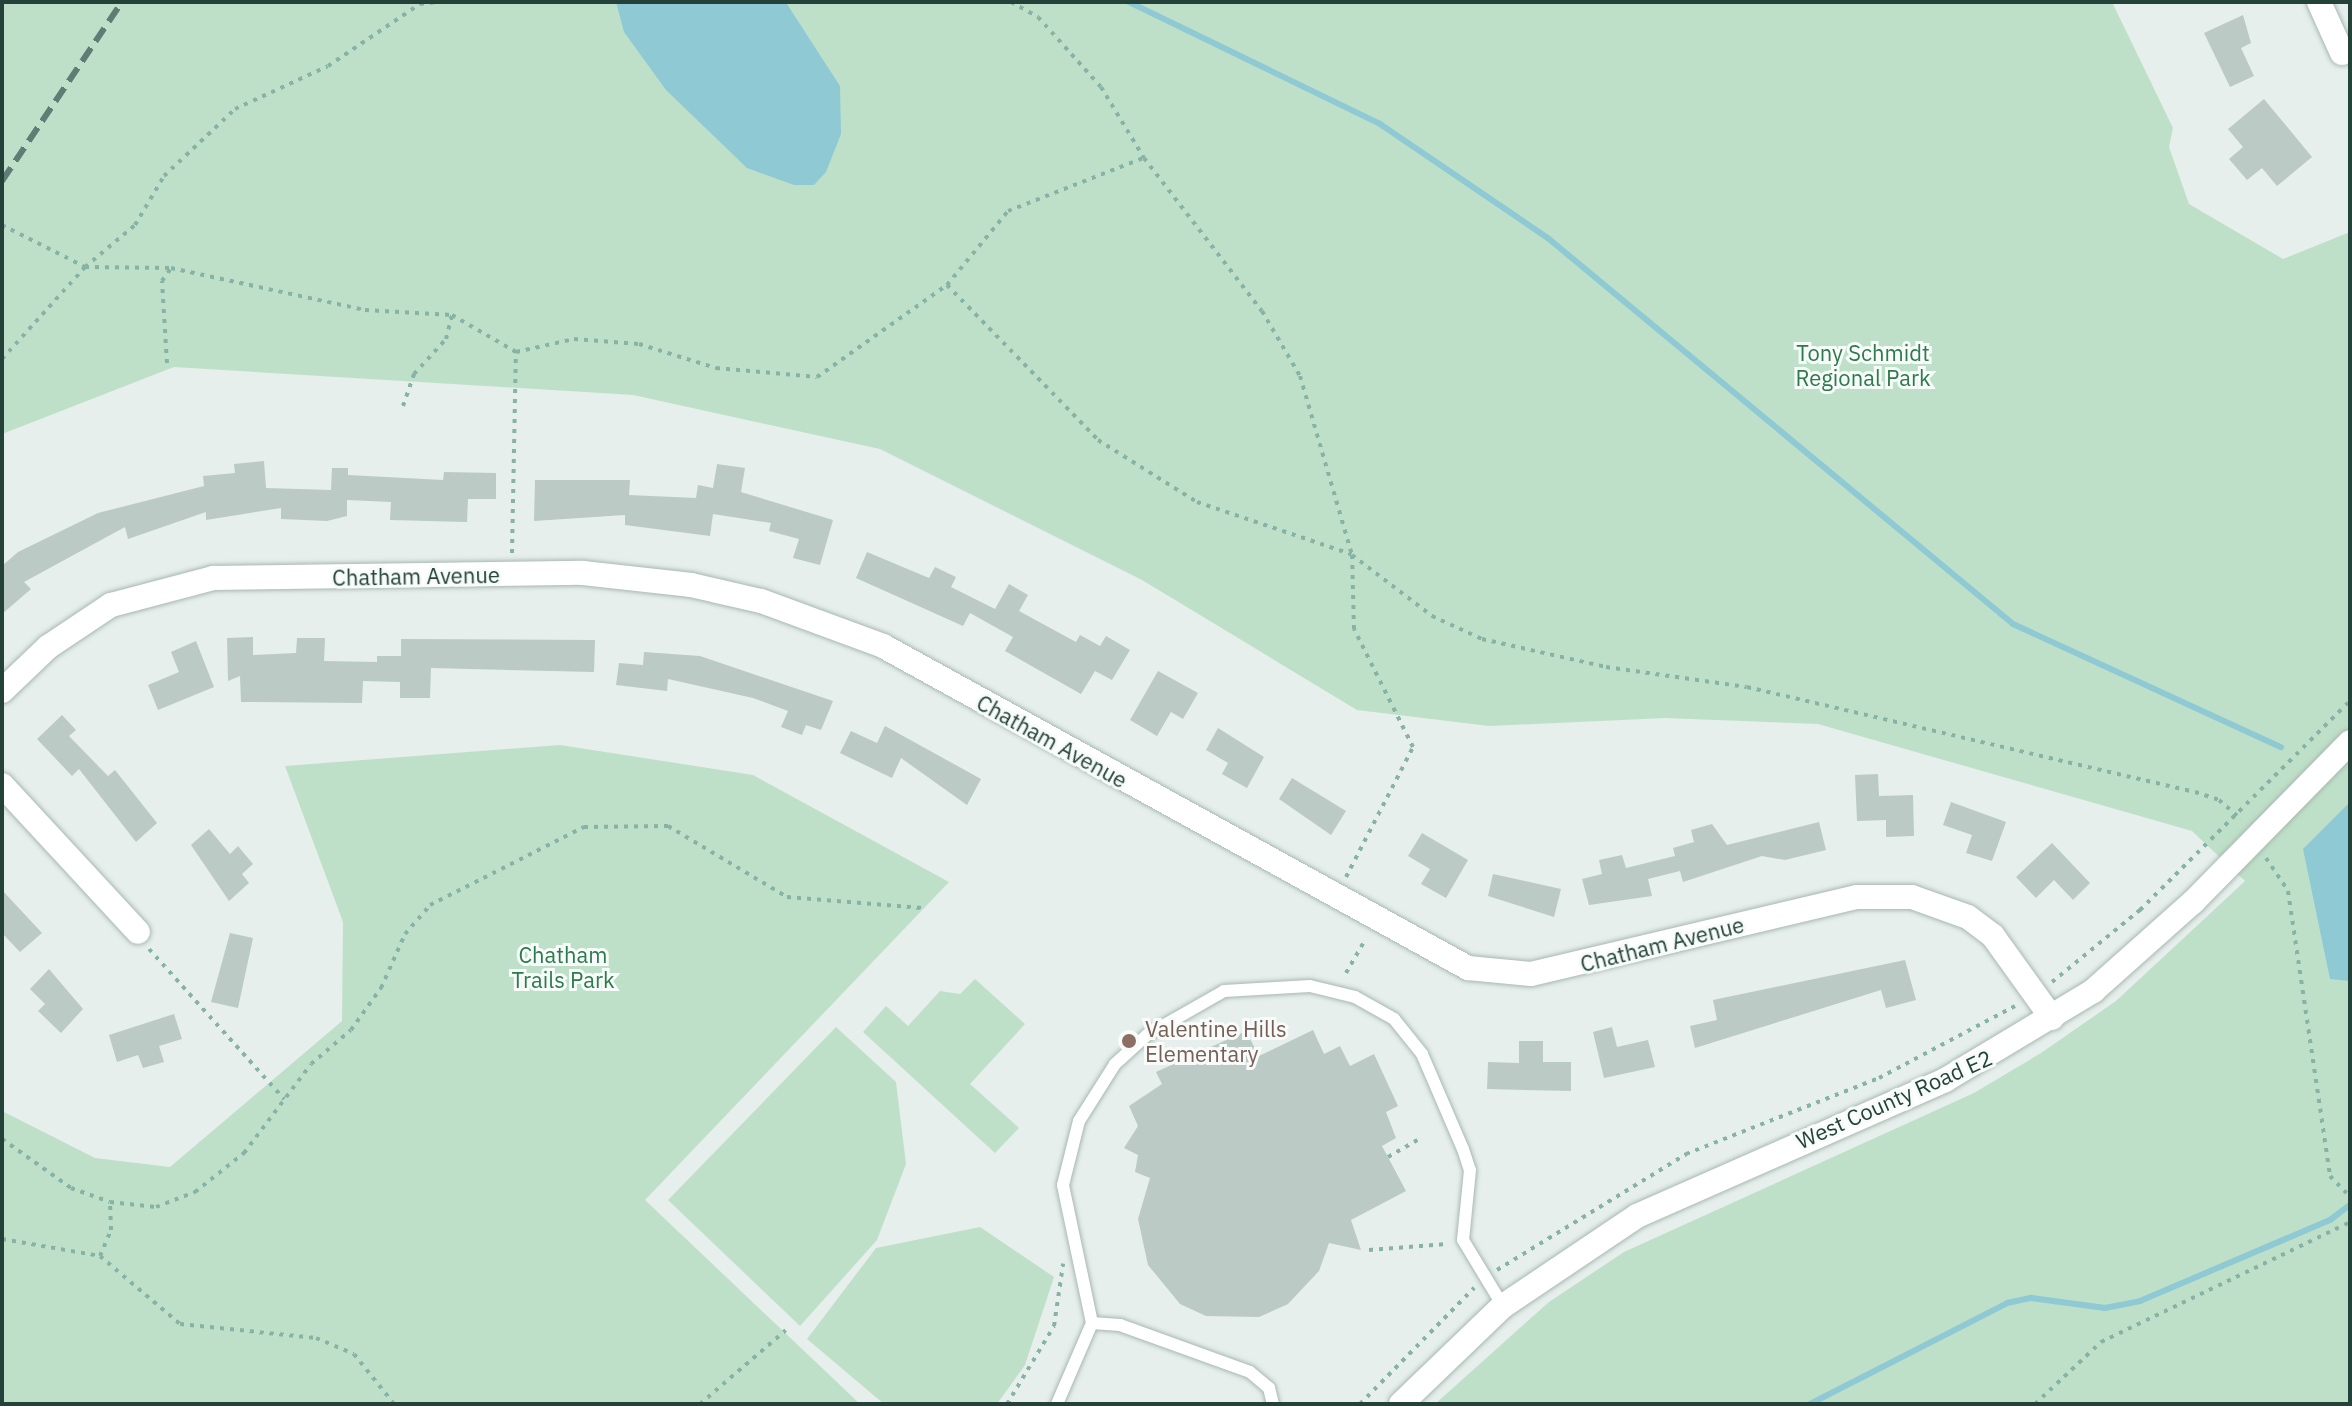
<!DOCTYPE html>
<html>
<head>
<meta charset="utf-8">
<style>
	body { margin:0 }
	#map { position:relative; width:2352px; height:1406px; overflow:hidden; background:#e6efeb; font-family:"IBM Plex Sans",sans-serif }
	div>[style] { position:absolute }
	.green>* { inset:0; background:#bfe0c8 }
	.water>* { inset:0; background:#8ec9d4 }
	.stream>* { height:6px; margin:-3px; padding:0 3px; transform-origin:3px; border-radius:3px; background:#8ec9d4 }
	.building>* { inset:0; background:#bbcac4 }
	.path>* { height:4px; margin-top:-2px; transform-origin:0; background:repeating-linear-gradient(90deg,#86b3a5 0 4px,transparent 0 10px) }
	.roads { filter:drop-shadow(0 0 2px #a8b8b2) drop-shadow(0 0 2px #a8b8b2) }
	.service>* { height:12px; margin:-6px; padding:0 6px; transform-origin:6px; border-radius:6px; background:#fff }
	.minor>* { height:24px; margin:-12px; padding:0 12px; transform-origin:12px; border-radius:12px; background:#fff }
	.tertiary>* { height:24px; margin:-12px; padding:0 12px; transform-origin:12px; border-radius:12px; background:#fff }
	.rail>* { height:6px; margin-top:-3px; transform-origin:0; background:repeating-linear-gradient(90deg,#5f7d75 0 16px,transparent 0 24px) }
	.dots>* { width:22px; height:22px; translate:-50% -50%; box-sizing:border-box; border:4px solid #f7fbf9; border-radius:50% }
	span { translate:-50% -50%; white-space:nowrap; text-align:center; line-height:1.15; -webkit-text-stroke:6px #f7fbf9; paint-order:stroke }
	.park-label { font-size:22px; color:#2d7a4b }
	.street-label { font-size:22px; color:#24423a }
	.education-label { font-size:22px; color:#785e54 }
	.left { translate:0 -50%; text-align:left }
	.frame { position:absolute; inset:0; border:4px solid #24423a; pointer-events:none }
</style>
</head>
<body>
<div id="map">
	<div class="green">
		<i style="clip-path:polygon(2px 2px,2112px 2px,2173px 128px,2169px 147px,2189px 204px,2283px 259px,2350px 232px,2350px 1404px,1435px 1404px,1549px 1302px,1624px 1252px,1974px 1093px,2041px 1053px,2116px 1001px,2245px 881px,2192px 831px,1818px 724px,1665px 718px,1489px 726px,1357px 710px,1142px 580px,880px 449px,633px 395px,174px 367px,2px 434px)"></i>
		<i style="clip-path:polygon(560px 745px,753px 775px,949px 882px,645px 1200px,860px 1404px,2px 1404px,2px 1111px,95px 1158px,170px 1167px,342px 1021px,343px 922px,285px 766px)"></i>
		<i style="clip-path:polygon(975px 979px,1025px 1024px,970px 1084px,1019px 1128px,995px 1153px,863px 1032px,886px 1006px,908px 1026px,940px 991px,960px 994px)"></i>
		<i style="clip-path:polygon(836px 1027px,896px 1082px,906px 1164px,877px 1240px,800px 1326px,668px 1200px)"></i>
		<i style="clip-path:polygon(980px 1227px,1054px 1277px,1025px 1365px,997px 1404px,884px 1404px,807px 1339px,876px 1248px)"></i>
	</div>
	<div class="water">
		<i style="clip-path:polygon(616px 2px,787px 4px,840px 86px,841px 134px,826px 172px,814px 185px,794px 185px,747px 168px,666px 90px,624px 32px)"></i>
		<i style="clip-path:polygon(2350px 802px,2350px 981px,2330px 979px,2303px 849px)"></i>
	</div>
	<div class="stream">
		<i style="left:1129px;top:2px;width:279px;rotate:25.9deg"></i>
		<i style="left:1380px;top:124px;width:204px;rotate:34.2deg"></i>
		<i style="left:1549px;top:239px;width:603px;rotate:39.68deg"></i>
		<i style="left:2013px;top:624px;width:295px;rotate:24.7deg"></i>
		<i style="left:1810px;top:1404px;width:221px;rotate:-27.1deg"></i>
		<i style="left:2007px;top:1303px;width:25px;rotate:-12deg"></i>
		<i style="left:2031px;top:1298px;width:75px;rotate:7.7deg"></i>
		<i style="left:2105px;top:1308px;width:36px;rotate:-11deg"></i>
		<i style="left:2140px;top:1301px;width:207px;rotate:-23.1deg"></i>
		<i style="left:2330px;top:1220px;width:25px;rotate:-37deg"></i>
	</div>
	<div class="building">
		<i style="clip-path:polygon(2243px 15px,2251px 43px,2241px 48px,2254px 76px,2230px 87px,2204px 33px)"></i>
		<i style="clip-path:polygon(2264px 99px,2312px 157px,2277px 186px,2262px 168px,2247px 180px,2229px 159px,2243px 147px,2228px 129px)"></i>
		<i style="clip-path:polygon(264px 461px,266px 488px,331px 490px,332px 468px,348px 468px,348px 475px,443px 480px,444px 472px,496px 473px,496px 499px,468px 499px,467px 522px,390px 520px,391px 502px,347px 500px,347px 516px,327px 521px,281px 519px,281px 508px,206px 520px,206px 512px,128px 539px,125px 527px,24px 582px,31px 589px,2px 614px,2px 566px,18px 552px,98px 513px,204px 486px,203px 476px,235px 473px,234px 464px)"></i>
		<i style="clip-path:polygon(717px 464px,745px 468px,741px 492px,833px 520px,820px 565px,793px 558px,799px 539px,769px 531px,771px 523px,713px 514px,710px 536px,625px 525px,625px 515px,534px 521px,535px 480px,630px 480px,629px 495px,696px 498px,698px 485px,713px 488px)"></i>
		<i style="clip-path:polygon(867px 552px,929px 578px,935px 567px,956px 577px,951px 587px,995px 609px,1009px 584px,1028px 595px,1019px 611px,1076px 642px,1080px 635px,1100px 646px,1106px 636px,1130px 650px,1112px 680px,1095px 671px,1081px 694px,1005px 651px,1013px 637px,970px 613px,963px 626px,856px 578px)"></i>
		<i style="clip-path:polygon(253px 637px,253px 655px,296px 653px,297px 638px,325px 638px,324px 661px,377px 662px,377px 656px,401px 656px,401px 639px,595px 640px,594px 672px,431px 668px,430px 698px,400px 698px,400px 682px,363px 681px,362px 703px,241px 702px,240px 676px,228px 681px,227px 638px)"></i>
		<i style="clip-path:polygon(196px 641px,214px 687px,158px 710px,148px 685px,179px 672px,171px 652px)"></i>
		<i style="clip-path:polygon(644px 652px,700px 656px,833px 701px,821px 730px,806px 725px,802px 735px,781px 727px,788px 711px,753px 698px,668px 679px,667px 691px,616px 685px,619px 663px,643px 665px)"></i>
		<i style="clip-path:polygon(1158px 671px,1198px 693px,1183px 719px,1171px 712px,1157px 736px,1130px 720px)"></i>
		<i style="clip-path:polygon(62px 715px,76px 730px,69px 736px,108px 776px,115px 770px,157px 823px,136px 842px,79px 769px,72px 776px,37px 739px)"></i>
		<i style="clip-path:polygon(885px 726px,981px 779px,967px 805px,901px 758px,892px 778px,840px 753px,851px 731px,877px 743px)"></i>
		<i style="clip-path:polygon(1218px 728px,1264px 757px,1247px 788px,1222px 774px,1228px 763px,1206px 750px)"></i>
		<i style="clip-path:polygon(1878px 774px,1879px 796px,1913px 795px,1914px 836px,1886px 837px,1886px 820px,1857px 821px,1855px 775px)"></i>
		<i style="clip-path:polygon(1292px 778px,1346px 811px,1331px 835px,1279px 799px)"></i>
		<i style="clip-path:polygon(1951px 802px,2006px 822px,1992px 861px,1966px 853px,1972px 835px,1943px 825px)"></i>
		<i style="clip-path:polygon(1819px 822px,1826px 850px,1785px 860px,1762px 856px,1683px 882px,1680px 871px,1648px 879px,1652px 896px,1589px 905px,1582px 879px,1602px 874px,1599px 860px,1622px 855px,1626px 868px,1675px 856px,1673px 848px,1694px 842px,1691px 830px,1712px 824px,1727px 845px)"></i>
		<i style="clip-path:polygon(209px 829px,230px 854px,238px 846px,253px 864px,242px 874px,249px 883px,229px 901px,191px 845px)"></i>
		<i style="clip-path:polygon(1422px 833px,1468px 860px,1446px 898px,1421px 884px,1430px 869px,1408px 856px)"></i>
		<i style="clip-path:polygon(2052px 843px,2090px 883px,2073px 900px,2054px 880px,2036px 898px,2016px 877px)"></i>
		<i style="clip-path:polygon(1493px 874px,1561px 889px,1554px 917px,1488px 896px)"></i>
		<i style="clip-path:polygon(2px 890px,42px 933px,20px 952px,2px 933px)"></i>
		<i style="clip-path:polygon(230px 933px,253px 938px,238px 1008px,211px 1002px)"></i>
		<i style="clip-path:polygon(1905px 960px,1916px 1000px,1886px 1008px,1881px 990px,1695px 1048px,1690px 1026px,1717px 1020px,1713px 1000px)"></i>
		<i style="clip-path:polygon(49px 969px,83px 1009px,61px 1033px,38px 1011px,45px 1004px,30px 989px)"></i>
		<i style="clip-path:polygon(174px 1014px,182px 1039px,159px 1046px,164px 1062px,143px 1068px,138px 1055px,117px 1062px,109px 1035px)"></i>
		<i style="clip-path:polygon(1612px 1027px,1617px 1047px,1648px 1040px,1655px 1067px,1604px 1078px,1593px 1032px)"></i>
		<i style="clip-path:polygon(1313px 1030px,1324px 1054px,1340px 1046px,1350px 1066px,1374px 1054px,1398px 1106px,1386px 1112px,1396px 1138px,1382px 1146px,1406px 1191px,1351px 1220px,1361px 1250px,1329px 1243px,1319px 1271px,1288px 1304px,1259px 1317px,1206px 1316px,1180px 1304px,1148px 1265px,1138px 1219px,1150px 1178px,1135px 1172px,1138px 1155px,1124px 1148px,1138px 1126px,1129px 1106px,1162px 1084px,1156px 1072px,1246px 1031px,1259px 1056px)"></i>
		<i style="clip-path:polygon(1519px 1041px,1543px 1041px,1543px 1062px,1571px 1062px,1571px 1091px,1487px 1089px,1488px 1062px,1519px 1063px)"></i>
	</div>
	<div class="path">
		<i style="left:1011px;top:2px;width:31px;rotate:29deg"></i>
		<i style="left:1038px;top:17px;width:94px;rotate:48deg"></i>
		<i style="left:1101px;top:87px;width:83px;rotate:58.8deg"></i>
		<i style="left:1144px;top:158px;width:193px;rotate:52.4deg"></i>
		<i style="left:1262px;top:311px;width:75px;rotate:59.7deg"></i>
		<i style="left:1300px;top:376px;width:186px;rotate:73.8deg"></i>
		<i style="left:1352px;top:555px;width:101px;rotate:37.3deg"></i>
		<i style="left:1432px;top:616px;width:55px;rotate:24.7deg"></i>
		<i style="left:1482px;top:639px;width:127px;rotate:12.7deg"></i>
		<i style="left:1606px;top:667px;width:142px;rotate:8.1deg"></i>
		<i style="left:1747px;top:687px;width:460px;rotate:13.2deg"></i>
		<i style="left:2195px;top:792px;width:25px;rotate:18deg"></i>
		<i style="left:2219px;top:800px;width:30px;rotate:41deg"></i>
		<i style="left:2px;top:225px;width:93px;rotate:26.8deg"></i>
		<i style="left:85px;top:267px;width:86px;rotate:0.7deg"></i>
		<i style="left:171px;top:268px;width:198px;rotate:12.2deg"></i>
		<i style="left:365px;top:310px;width:87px;rotate:3.3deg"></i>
		<i style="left:452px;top:315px;width:74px;rotate:30deg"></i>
		<i style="left:516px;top:352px;width:59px;rotate:-12.6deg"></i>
		<i style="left:574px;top:339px;width:65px;rotate:4.4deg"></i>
		<i style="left:639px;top:344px;width:81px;rotate:17.3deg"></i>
		<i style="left:716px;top:368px;width:101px;rotate:5.1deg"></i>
		<i style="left:817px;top:377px;width:159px;rotate:-35.3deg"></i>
		<i style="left:947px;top:285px;width:216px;rotate:45.7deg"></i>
		<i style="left:1098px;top:440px;width:117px;rotate:32.1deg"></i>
		<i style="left:1197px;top:502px;width:163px;rotate:18.7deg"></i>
		<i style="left:947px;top:285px;width:96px;rotate:-50.5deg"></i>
		<i style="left:1008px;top:211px;width:145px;rotate:-21.4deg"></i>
		<i style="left:2px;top:359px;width:124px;rotate:-47.9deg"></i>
		<i style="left:85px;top:267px;width:65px;rotate:-40deg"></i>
		<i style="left:135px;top:225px;width:57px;rotate:-59.4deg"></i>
		<i style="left:164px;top:176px;width:98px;rotate:-43.3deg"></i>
		<i style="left:235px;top:109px;width:102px;rotate:-24.8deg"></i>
		<i style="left:328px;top:66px;width:111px;rotate:-34deg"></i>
		<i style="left:420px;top:4px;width:17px;rotate:-7deg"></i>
		<i style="left:167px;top:363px;width:82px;rotate:-93.5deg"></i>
		<i style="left:162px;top:281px;width:16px;rotate:-55deg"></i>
		<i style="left:403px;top:406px;width:34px;rotate:-71deg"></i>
		<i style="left:414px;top:374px;width:47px;rotate:-47.6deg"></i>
		<i style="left:446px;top:339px;width:25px;rotate:-76deg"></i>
		<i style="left:512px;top:553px;width:201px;rotate:-88.9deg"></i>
		<i style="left:2266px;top:858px;width:40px;rotate:56deg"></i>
		<i style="left:2288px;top:891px;width:288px;rotate:81.6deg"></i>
		<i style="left:2330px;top:1176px;width:29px;rotate:46deg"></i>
		<i style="left:1346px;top:877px;width:146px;rotate:-62.7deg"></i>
		<i style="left:1413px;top:747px;width:132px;rotate:-116.6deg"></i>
		<i style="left:1354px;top:629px;width:74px;rotate:-91.5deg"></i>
		<i style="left:149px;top:949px;width:202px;rotate:48deg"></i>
		<i style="left:1346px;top:973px;width:34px;rotate:-60deg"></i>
		<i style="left:2052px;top:982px;width:114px;rotate:-39.3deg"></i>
		<i style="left:2140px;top:910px;width:296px;rotate:-44.9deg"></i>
		<i style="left:2px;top:1139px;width:85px;rotate:35.4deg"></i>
		<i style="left:71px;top:1188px;width:41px;rotate:19.7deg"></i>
		<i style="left:110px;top:1202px;width:46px;rotate:6.2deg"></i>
		<i style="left:156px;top:1207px;width:42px;rotate:-21deg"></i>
		<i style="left:195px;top:1192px;width:63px;rotate:-38.5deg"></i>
		<i style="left:244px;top:1153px;width:111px;rotate:-53deg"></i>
		<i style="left:311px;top:1064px;width:52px;rotate:-40.4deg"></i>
		<i style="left:351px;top:1030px;width:52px;rotate:-54.5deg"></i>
		<i style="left:381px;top:988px;width:59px;rotate:-66deg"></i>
		<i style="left:405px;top:934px;width:38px;rotate:-49deg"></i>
		<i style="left:430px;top:905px;width:173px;rotate:-26.9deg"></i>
		<i style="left:584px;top:827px;width:84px;rotate:-0.7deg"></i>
		<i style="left:668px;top:826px;width:139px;rotate:30.8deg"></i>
		<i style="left:787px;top:897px;width:136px;rotate:4.6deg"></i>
		<i style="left:1388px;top:1157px;width:34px;rotate:-30deg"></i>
		<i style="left:2px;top:1239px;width:99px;rotate:9.8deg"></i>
		<i style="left:100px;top:1256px;width:105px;rotate:40.4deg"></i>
		<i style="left:180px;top:1324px;width:137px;rotate:5.9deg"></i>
		<i style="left:316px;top:1338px;width:41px;rotate:22.8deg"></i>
		<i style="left:354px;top:1354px;width:64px;rotate:51.3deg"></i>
		<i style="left:1369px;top:1250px;width:78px;rotate:-4.4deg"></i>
		<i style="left:100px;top:1256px;width:28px;rotate:-67deg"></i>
		<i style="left:111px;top:1230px;width:28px;rotate:-92deg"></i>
		<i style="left:1497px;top:1270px;width:222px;rotate:-31.5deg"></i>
		<i style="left:1686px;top:1154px;width:207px;rotate:-21.5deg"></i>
		<i style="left:1879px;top:1078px;width:154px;rotate:-27.9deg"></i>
		<i style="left:700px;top:1404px;width:113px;rotate:-40.7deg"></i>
		<i style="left:1007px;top:1404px;width:91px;rotate:-58.9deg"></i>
		<i style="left:1054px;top:1326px;width:63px;rotate:-81.7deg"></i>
		<i style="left:1360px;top:1404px;width:163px;rotate:-45.5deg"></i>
		<i style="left:2035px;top:1404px;width:91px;rotate:-43.2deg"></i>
		<i style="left:2101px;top:1342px;width:276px;rotate:-25.7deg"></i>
	</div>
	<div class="roads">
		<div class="service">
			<i style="left:1092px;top:1323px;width:28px;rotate:4deg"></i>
			<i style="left:1120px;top:1325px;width:138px;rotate:19.9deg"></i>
			<i style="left:1250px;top:1372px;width:25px;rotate:40deg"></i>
			<i style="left:1269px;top:1388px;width:16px;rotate:76deg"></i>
			<i style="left:1057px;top:1404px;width:88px;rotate:-66.6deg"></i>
			<i style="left:1092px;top:1323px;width:141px;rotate:-101.9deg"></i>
			<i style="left:1063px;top:1185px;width:66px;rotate:-76deg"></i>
			<i style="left:1079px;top:1121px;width:67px;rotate:-57.7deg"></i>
			<i style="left:1115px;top:1064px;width:43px;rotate:-42.2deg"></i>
			<i style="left:1147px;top:1035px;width:89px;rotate:-29.7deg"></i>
			<i style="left:1224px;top:991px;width:86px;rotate:-3.3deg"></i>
			<i style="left:1310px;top:986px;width:46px;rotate:13.7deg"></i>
			<i style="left:1355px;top:997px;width:45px;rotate:29.4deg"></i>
			<i style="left:1394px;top:1019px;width:45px;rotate:51.3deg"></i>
			<i style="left:1422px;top:1054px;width:103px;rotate:66.7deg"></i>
			<i style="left:1463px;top:1149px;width:22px;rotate:72deg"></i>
			<i style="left:1470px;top:1170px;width:70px;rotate:95.7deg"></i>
			<i style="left:1463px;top:1240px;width:77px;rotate:58.8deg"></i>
		</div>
		<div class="minor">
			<i style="left:2319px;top:2px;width:56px;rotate:65.7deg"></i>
			<i style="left:2px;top:691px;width:64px;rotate:-43.7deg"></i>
			<i style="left:48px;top:647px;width:76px;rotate:-33.7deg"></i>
			<i style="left:111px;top:605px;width:106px;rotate:-14.8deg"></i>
			<i style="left:213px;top:578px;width:370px;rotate:-0.8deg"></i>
			<i style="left:583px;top:573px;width:109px;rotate:6.3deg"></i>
			<i style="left:691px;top:585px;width:72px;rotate:12.9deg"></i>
			<i style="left:761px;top:601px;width:130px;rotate:20.2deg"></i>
			<i style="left:883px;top:646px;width:668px;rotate:28.83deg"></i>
			<i style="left:1468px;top:968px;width:63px;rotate:5.4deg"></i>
			<i style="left:1531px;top:974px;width:335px;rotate:-13.3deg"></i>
			<i style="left:1857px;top:897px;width:55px"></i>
			<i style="left:1912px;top:897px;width:59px;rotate:19.7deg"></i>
			<i style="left:1968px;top:917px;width:31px;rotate:37deg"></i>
			<i style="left:1993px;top:936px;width:101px;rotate:54.3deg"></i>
			<i style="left:2px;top:785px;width:200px;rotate:47.2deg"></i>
		</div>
		<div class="tertiary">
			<i style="left:1401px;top:1404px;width:141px;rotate:-43.9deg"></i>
			<i style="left:1503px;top:1306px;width:161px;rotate:-33.9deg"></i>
			<i style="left:1637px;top:1216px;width:337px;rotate:-23.8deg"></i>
			<i style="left:1945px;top:1080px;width:173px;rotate:-31deg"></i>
			<i style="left:2093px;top:991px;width:134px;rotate:-41.7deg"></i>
			<i style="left:2193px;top:902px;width:224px;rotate:-45.5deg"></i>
		</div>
	</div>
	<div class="rail">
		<i style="left:2px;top:181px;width:216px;rotate:-56.2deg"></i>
	</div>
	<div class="dots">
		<i style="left:1129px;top:1041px;background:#8d6e63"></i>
	</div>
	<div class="park-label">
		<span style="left:1863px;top:365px">Tony Schmidt<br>Regional Park</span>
		<span style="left:563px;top:967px">Chatham<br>Trails Park</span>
	</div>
	<div class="street-label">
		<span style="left:416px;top:576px;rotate:-1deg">Chatham Avenue</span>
		<span style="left:1052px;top:741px;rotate:29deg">Chatham Avenue</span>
		<span style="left:1662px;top:944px;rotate:-14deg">Chatham Avenue</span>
		<span style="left:1894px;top:1099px;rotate:-24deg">West County Road E2</span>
	</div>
	<div class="education-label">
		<span class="left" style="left:1145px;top:1041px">Valentine Hills<br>Elementary</span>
	</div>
	<div class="frame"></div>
</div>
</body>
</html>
